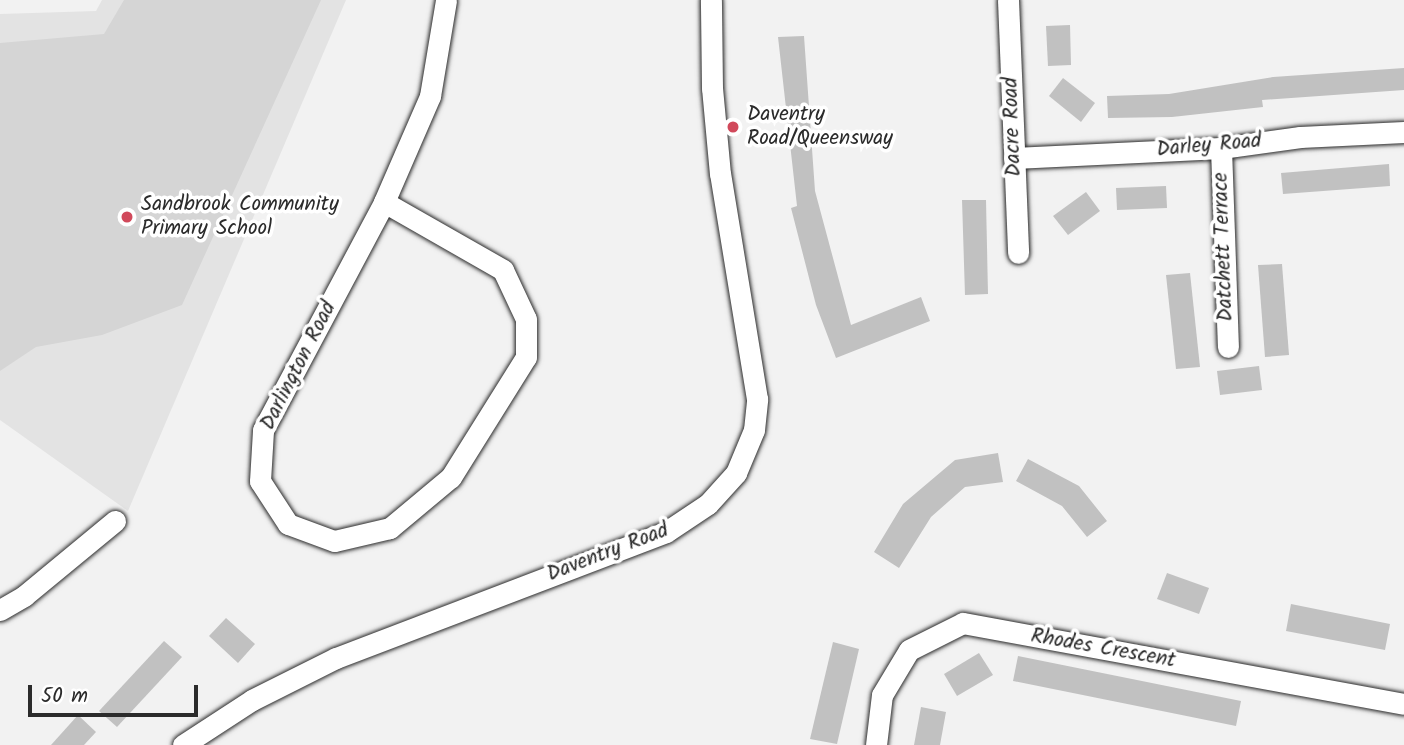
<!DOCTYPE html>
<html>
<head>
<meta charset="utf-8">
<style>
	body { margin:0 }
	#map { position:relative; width:1404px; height:745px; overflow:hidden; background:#f2f2f2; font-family:Kalam,sans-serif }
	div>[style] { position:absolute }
	.built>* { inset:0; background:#e3e3e3 }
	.green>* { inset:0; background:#d5d5d5 }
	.building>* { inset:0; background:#c1c1c1 }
	.roads { filter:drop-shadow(0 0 2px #2b2b2b) drop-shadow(0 0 2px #2b2b2b) }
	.street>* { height:21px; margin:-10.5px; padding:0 10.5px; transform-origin:10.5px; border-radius:10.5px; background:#fff }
	.dots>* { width:19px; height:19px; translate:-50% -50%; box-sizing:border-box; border:4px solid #fff; border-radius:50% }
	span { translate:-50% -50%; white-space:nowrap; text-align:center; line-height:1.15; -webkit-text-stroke:7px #fff; paint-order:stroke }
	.poi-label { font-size:21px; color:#2b2b2b }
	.left { translate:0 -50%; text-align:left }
	.street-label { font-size:21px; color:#2b2b2b }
	.scale { position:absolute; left:28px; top:685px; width:170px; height:32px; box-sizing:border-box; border:4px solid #2b2b2b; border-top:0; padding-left:9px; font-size:21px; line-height:24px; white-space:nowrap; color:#2b2b2b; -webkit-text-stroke:5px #fff; paint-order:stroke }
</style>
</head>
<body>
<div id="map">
	<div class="built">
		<i style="clip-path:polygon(102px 0,346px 0,128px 511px,0 420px,0 14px,96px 11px)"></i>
	</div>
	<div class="green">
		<i style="clip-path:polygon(124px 0,321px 0,182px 305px,102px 335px,36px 347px,0 371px,0 43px,104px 34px)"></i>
	</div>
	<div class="building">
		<i style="clip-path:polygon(1070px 25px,1071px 65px,1048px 66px,1046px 26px)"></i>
		<i style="clip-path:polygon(804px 36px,815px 191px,851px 325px,921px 297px,930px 321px,836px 358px,816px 305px,791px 208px,797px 206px,778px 37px)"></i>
		<i style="clip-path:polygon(1404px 68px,1404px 90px,1262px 100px,1263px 107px,1172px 117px,1108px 118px,1107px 96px,1169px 94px,1273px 77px)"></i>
		<i style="clip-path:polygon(1063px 78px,1095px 103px,1081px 122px,1049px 96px)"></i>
		<i style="clip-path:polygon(1389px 164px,1390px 186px,1283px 194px,1281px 173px)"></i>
		<i style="clip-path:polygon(1166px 186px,1167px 208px,1117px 210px,1116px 188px)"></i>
		<i style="clip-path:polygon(1086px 192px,1100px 211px,1068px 235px,1053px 216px)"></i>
		<i style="clip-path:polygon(962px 200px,986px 200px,988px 294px,965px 295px)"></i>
		<i style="clip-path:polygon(1282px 264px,1289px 355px,1265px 357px,1258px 265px)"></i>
		<i style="clip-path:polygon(1190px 273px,1200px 367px,1176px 369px,1166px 275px)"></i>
		<i style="clip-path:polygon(1259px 366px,1262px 390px,1220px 395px,1217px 371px)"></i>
		<i style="clip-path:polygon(998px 453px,1003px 482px,965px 487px,931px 517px,899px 568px,874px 552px,903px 504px,955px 460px)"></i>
		<i style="clip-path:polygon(1028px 459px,1079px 486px,1107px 521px,1087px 537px,1062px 506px,1016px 481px)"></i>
		<i style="clip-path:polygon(1167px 573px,1209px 588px,1199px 614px,1157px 599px)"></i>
		<i style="clip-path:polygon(1291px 604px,1390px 624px,1385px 650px,1286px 631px)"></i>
		<i style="clip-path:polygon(226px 618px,255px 644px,238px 663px,209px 636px)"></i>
		<i style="clip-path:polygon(164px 641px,182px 657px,117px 727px,99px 711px)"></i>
		<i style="clip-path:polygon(833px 642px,859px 649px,837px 744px,810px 739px)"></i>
		<i style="clip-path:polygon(979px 653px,993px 675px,957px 696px,944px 674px)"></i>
		<i style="clip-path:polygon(1018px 656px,1241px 701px,1236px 726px,1013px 681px)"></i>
		<i style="clip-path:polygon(921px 707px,946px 712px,940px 745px,914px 745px)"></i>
		<i style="clip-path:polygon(78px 715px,96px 732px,84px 745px,51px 745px)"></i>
	</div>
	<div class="roads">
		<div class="street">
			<i style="left:1008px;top:0;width:253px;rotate:87.7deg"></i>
			<i style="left:1221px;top:148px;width:199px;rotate:88deg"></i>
			<i style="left:1014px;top:158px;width:207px;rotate:-2.8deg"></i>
			<i style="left:1221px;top:148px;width:80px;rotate:-7.9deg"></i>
			<i style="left:1300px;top:137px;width:104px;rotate:-2.8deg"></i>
			<i style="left:384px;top:202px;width:137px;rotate:29.7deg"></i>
			<i style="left:503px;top:270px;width:54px;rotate:64.9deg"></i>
			<i style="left:526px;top:319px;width:38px;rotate:90deg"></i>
			<i style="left:526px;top:357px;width:142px;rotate:122deg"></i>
			<i style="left:451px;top:477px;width:80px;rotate:140.1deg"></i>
			<i style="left:390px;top:528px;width:57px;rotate:166.9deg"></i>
			<i style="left:334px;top:541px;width:49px;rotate:-159.7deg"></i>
			<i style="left:288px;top:524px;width:51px;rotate:-123.1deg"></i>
			<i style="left:260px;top:481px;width:51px;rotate:-86.6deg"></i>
			<i style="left:263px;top:430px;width:258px;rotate:-62deg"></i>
			<i style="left:384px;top:202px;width:116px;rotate:-66.5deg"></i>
			<i style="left:430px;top:96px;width:97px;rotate:-80.5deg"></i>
			<i style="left:0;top:610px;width:28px;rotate:-30deg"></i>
			<i style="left:24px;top:596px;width:118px;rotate:-39.5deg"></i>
			<i style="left:183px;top:745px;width:82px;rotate:-33.1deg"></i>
			<i style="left:252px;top:700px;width:94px;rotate:-26.6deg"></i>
			<i style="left:336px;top:658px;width:353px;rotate:-20.9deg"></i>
			<i style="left:666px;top:532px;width:50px;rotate:-33.7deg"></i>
			<i style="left:708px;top:504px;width:42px;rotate:-47.9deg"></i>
			<i style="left:736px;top:473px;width:47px;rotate:-67.3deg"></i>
			<i style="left:754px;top:430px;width:31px;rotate:-84deg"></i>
			<i style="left:757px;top:399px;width:228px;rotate:-99.3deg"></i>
			<i style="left:720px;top:174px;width:86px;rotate:-95.3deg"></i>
			<i style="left:712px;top:88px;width:88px;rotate:-90.7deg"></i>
			<i style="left:876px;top:745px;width:50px;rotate:-83.2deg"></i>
			<i style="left:882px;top:695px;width:52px;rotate:-59deg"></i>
			<i style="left:909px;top:650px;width:60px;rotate:-26.6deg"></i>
			<i style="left:963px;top:623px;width:448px;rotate:10.4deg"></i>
		</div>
	</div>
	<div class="dots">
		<i style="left:733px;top:127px;background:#d1495b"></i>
		<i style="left:127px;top:217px;background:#d1495b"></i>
	</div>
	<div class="poi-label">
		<span class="left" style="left:747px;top:127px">Daventry<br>Road/Queensway</span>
		<span class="left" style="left:141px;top:217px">Sandbrook Community<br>Primary School</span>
	</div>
	<div class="street-label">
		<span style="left:1013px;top:127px;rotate:-92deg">Dacre Road</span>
		<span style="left:1209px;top:146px;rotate:-5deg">Darley Road</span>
		<span style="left:1224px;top:247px;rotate:-92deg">Datchett Terrace</span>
		<span style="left:299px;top:366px;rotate:-63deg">Darlington Road</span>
		<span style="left:608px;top:553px;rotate:-21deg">Daventry Road</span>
		<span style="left:1103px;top:649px;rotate:10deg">Rhodes Crescent</span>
	</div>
	<div class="scale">50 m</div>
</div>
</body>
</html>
